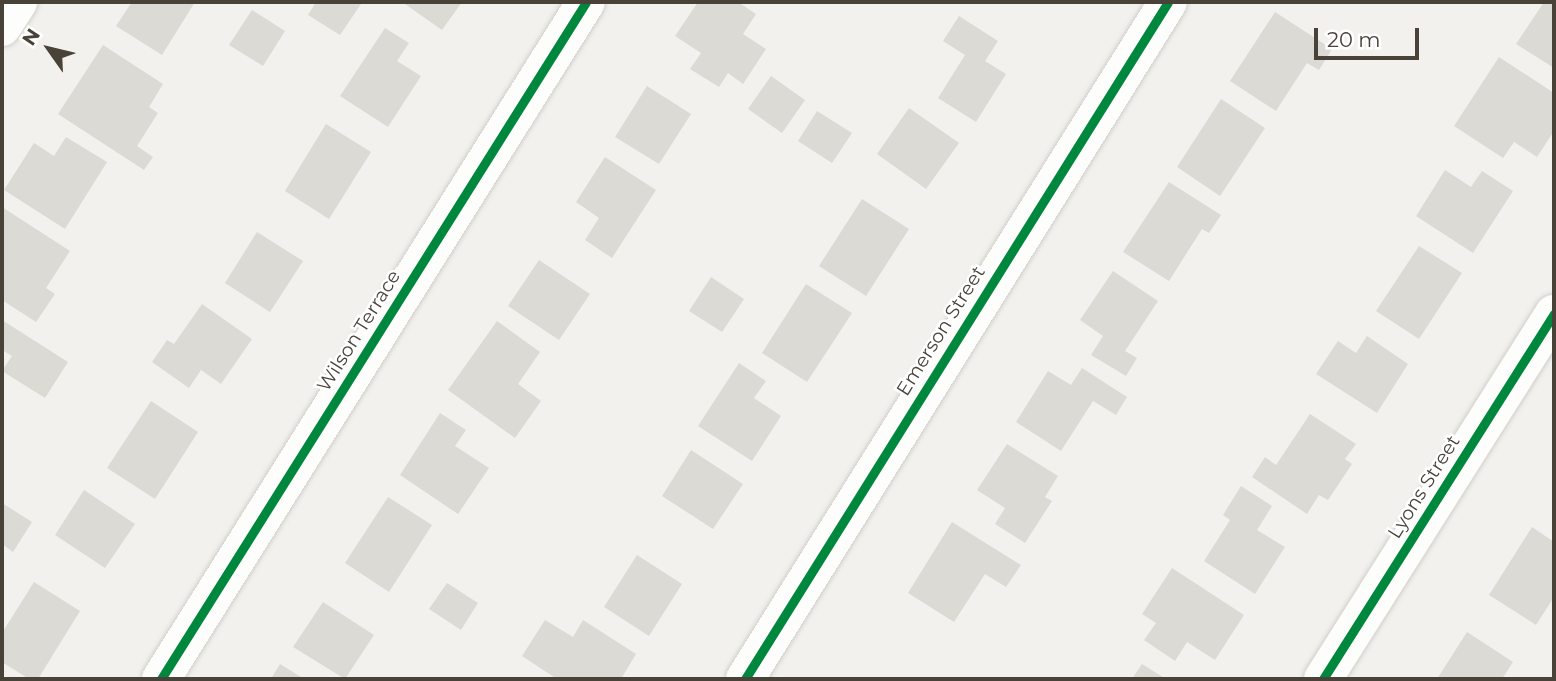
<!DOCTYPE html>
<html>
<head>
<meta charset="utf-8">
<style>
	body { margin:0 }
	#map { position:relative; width:1556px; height:681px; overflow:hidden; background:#f2f1ed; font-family:Montserrat,sans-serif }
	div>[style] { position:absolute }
	.building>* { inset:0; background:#dcdad5 }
	.roads { filter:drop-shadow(0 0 2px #d0cfca) drop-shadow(0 0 2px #d0cfca) }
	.minor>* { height:38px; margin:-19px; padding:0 19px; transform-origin:19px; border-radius:19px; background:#fdfdfc }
	.cycleway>* { height:9px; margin:-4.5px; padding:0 4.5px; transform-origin:4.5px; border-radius:4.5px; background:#00873e }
	span { translate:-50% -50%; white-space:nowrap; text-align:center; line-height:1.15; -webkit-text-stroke:5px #fff; paint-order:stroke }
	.street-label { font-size:19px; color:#494238 }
	.frame { position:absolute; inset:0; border:4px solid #494238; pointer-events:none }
	.north { position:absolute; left:14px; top:14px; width:70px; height:70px; -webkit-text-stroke:5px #fff; paint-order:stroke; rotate:304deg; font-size:19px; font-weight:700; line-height:28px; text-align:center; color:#494238 }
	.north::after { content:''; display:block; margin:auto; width:24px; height:32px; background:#494238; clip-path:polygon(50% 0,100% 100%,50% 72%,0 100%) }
	.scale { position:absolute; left:1314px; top:28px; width:105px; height:32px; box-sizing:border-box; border:4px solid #494238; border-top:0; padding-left:9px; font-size:21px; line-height:24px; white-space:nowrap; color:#494238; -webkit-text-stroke:5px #fff; paint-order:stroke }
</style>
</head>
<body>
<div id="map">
	<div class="building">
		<i style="clip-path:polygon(132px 2px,195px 2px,162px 55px,116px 26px)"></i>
		<i style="clip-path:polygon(316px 2px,357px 2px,361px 4px,340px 35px,308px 15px)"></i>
		<i style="clip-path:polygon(402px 2px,462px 2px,442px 30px)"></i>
		<i style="clip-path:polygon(698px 2px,738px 2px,756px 14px,743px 34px,766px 49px,743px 84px,728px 73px,719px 87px,690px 69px,701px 53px,675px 36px)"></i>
		<i style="clip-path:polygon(1544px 2px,1554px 2px,1554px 68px,1516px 44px)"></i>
		<i style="clip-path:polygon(252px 10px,285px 31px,263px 66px,229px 45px)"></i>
		<i style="clip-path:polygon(1275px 12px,1332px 49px,1319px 70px,1307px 63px,1276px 111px,1230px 81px)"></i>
		<i style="clip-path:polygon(959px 16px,998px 41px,985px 61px,1006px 74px,976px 122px,938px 98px,965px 55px,943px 41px)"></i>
		<i style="clip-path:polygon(385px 28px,409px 43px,397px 61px,421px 76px,388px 127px,340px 96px)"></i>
		<i style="clip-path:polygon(103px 45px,163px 84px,149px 107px,158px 113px,137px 146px,153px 157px,144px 170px,58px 114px)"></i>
		<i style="clip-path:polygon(1499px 57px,1554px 93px,1554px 131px,1537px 157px,1514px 142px,1503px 158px,1454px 126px)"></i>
		<i style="clip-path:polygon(771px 76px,805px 100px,782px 133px,748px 109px)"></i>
		<i style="clip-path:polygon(647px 86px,691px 114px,659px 164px,615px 137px)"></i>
		<i style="clip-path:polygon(1221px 99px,1265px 128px,1220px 196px,1177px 167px)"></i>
		<i style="clip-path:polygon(909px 108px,959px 143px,926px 189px,877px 154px)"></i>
		<i style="clip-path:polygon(817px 111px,852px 133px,832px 163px,798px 141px)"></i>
		<i style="clip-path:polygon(326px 124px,371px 152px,329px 219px,285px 191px)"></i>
		<i style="clip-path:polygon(66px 137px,107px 162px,65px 229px,4px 190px,34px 143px,54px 156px)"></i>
		<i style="clip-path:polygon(605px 157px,656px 190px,612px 258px,585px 240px,599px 218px,576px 202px)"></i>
		<i style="clip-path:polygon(1445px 170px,1471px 187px,1482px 171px,1513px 191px,1473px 253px,1416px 216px)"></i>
		<i style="clip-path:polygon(1169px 182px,1221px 215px,1209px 233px,1202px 229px,1169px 281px,1123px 252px)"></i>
		<i style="clip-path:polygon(862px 199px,909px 229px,866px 296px,819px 266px)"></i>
		<i style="clip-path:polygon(2px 207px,70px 251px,46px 288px,55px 294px,36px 322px,2px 300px)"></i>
		<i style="clip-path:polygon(257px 232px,303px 261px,270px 312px,225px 283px)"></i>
		<i style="clip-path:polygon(1419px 246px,1462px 273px,1419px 339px,1376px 311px)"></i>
		<i style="clip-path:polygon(539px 260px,590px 294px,559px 340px,508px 306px)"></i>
		<i style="clip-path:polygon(1113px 271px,1158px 301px,1125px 351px,1137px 358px,1126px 376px,1091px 355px,1103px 336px,1080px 320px)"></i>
		<i style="clip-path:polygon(711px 277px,744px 299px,722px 332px,689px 311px)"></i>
		<i style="clip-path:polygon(806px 284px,852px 313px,807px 382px,762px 353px)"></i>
		<i style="clip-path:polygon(202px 304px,252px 339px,221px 384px,201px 370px,189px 388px,152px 362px,167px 340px,174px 344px)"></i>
		<i style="clip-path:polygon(2px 320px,68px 362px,45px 398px,2px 371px,12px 356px,2px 350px)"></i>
		<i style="clip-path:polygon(497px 321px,540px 352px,518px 384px,541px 401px,515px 438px,448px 390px)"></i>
		<i style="clip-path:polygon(1367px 336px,1408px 364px,1377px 413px,1316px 374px,1338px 341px,1356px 353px)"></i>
		<i style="clip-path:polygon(739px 363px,766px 381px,754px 398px,781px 416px,752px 461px,698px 426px)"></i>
		<i style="clip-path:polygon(1082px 368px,1127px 397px,1116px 415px,1093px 401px,1061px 451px,1016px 422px,1048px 371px,1071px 385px)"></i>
		<i style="clip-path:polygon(151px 401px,198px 432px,155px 499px,107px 468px)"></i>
		<i style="clip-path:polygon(440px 413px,466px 430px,455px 446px,489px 468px,458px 514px,400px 475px)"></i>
		<i style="clip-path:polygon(1310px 414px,1356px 444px,1345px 459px,1352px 464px,1328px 500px,1319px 495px,1307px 514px,1252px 477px,1265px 457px,1276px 465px)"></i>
		<i style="clip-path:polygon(1007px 444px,1058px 476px,1045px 497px,1052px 501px,1025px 543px,995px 524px,1005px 508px,977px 490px)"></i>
		<i style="clip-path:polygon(691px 450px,743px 484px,713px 529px,662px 496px)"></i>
		<i style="clip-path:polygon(1241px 486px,1272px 506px,1257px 530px,1285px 547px,1255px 594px,1204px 561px,1230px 520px,1223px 515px)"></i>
		<i style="clip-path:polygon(84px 490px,135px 524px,105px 568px,55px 535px)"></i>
		<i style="clip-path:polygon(388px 497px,432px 525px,389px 592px,345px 563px)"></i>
		<i style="clip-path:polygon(2px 503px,32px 522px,13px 552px,2px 544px)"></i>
		<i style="clip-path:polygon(952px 522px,1021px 565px,1006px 587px,985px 574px,954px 622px,908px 593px)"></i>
		<i style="clip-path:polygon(1532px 527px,1554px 542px,1554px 597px,1536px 625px,1489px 595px)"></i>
		<i style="clip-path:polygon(637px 555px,682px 584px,649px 636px,604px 607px)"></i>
		<i style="clip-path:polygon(1172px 568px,1244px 615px,1215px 660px,1187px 642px,1175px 661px,1144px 640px,1156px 623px,1142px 614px)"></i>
		<i style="clip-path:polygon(34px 582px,80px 611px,38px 679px,29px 679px,2px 662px,2px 633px)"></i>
		<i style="clip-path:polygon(447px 583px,478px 603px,461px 630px,429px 609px)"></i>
		<i style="clip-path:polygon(323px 602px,374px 635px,345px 679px,293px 647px)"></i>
		<i style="clip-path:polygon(545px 620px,573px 637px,583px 620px,636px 654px,621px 679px,557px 679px,522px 656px)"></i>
		<i style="clip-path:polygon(1467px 632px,1513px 662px,1502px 679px,1437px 679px)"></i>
		<i style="clip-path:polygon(280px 664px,304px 679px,271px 679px)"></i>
		<i style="clip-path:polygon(1142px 664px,1166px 679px,1132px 679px)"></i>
	</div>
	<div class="roads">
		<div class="minor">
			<i style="left:2px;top:27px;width:30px;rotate:-57deg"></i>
			<i style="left:161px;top:679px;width:799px;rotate:-57.88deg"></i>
			<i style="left:745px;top:679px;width:798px;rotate:-58deg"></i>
			<i style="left:1323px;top:679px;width:432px;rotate:-57.7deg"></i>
		</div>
	</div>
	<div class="cycleway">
		<i style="left:161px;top:679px;width:799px;rotate:-57.88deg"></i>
		<i style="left:745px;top:679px;width:798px;rotate:-58deg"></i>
		<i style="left:1323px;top:679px;width:432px;rotate:-57.7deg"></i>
	</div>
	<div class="street-label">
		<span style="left:359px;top:331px;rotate:-58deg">Wilson Terrace</span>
		<span style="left:941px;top:331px;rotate:-58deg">Emerson Street</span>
		<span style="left:1424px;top:487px;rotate:-58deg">Lyons Street</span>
	</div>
	<div class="frame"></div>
	<div class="north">N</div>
	<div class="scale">20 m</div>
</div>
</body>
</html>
